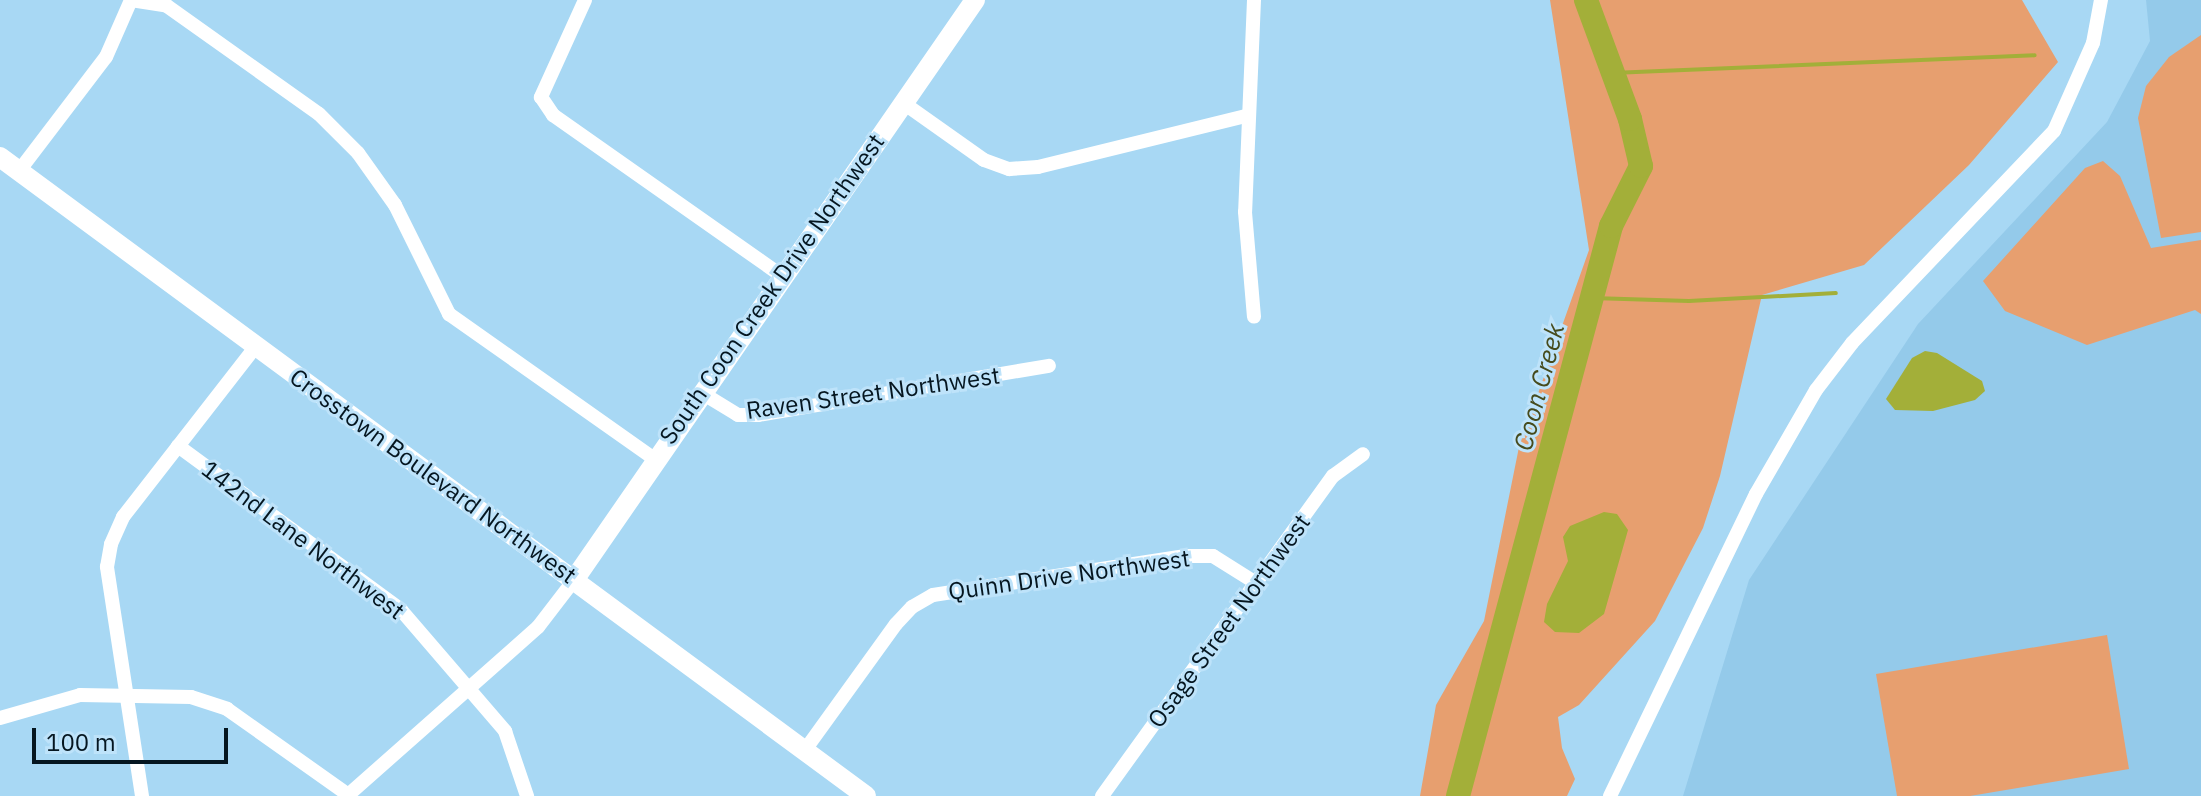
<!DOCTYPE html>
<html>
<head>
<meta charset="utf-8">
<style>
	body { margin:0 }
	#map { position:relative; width:2201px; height:796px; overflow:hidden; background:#a8d8f4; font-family:"IBM Plex Sans",sans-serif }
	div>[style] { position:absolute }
	.built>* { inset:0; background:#94caea }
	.green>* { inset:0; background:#e79f6f }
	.water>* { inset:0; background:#a3af39 }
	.stream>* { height:4px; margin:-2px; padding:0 2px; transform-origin:2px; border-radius:2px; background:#a3af39 }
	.river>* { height:24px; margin:-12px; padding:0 12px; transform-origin:12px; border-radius:12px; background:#a3af39 }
	.street>* { height:14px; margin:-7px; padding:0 7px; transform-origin:7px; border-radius:7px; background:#fff }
	.secondary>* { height:20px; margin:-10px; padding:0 10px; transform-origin:10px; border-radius:10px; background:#fff }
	span { translate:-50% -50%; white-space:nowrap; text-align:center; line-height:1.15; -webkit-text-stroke:6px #bee3fa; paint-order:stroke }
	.street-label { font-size:24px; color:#051620 }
	.water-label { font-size:26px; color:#464b1d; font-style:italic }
	.scale { position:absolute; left:32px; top:728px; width:196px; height:36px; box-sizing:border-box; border:4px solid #051620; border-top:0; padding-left:10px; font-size:24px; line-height:28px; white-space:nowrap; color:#051620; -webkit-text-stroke:6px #bee3fa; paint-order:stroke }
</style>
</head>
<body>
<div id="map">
	<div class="built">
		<i style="clip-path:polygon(2146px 0,2201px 0,2201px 796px,1683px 796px,1749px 580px,1918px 324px,2107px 122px,2150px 41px)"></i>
	</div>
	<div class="green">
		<i style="clip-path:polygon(1550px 0,2022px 0,2058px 62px,1969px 165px,1864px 265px,1762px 295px,1720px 476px,1703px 528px,1655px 621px,1579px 705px,1558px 717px,1562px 748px,1575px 779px,1567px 796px,1420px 796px,1436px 705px,1484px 621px,1519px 447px,1589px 250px)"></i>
		<i style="clip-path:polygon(2201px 35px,2201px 232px,2161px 238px,2138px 118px,2146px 86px,2169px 57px)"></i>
		<i style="clip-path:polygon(2103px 161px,2120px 176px,2151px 248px,2201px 240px,2201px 314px,2195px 310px,2087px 345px,2005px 311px,1983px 281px,2085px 168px)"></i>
		<i style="clip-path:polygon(2107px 635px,2129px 769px,1970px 796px,1897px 796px,1876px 674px)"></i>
	</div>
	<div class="water">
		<i style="clip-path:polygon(1925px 351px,1937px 353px,1982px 381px,1985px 391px,1975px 400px,1933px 411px,1895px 410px,1886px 399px,1912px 358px)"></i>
		<i style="clip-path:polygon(1604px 512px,1617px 514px,1628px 530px,1604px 614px,1579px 633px,1555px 632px,1544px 622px,1547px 604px,1568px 561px,1563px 537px,1570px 526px)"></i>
	</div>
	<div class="stream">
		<i style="left:1612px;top:73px;width:423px;rotate:-2.4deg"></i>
		<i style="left:1592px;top:298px;width:97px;rotate:1.8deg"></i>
		<i style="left:1689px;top:301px;width:147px;rotate:-3.1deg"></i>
	</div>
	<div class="river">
		<i style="left:1458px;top:796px;width:590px;rotate:-74.97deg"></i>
		<i style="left:1611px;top:226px;width:67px;rotate:-63.4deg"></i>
		<i style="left:1641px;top:166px;width:48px;rotate:-103.2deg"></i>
		<i style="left:1630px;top:119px;width:127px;rotate:-110.3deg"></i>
	</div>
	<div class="street">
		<i style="left:131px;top:0;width:36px;rotate:9deg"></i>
		<i style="left:167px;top:6px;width:186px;rotate:35.4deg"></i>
		<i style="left:319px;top:114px;width:55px;rotate:45deg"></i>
		<i style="left:358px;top:153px;width:64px;rotate:54.6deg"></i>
		<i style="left:395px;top:205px;width:122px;rotate:63.6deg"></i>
		<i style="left:449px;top:314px;width:250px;rotate:35.2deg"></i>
		<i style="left:585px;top:0;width:107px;rotate:114.4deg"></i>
		<i style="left:541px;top:97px;width:22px;rotate:56deg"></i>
		<i style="left:553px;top:115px;width:279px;rotate:35.1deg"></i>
		<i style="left:1254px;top:0;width:212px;rotate:92.4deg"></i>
		<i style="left:1245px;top:212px;width:105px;rotate:85.1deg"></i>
		<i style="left:902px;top:102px;width:100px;rotate:35.3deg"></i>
		<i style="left:984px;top:160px;width:27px;rotate:20deg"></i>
		<i style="left:1009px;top:169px;width:29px;rotate:-4deg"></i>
		<i style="left:1038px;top:167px;width:217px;rotate:-13.8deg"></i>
		<i style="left:19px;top:171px;width:143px;rotate:-52.7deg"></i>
		<i style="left:106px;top:57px;width:62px;rotate:-66.3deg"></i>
		<i style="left:702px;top:393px;width:42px;rotate:31.4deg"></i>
		<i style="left:738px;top:415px;width:20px"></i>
		<i style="left:758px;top:415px;width:295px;rotate:-9.6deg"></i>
		<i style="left:178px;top:446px;width:277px;rotate:36.3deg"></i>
		<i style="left:401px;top:610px;width:160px;rotate:49.3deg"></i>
		<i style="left:505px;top:731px;width:69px;rotate:71.3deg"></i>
		<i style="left:0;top:718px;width:83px;rotate:-16deg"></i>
		<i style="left:80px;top:695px;width:111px;rotate:1deg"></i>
		<i style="left:191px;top:697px;width:38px;rotate:18deg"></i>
		<i style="left:227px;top:709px;width:147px;rotate:35.3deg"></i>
		<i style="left:805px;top:750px;width:155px;rotate:-54.2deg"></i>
		<i style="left:896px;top:624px;width:23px;rotate:-47deg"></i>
		<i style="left:912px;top:607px;width:24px;rotate:-30deg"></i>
		<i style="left:933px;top:595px;width:254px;rotate:-8.8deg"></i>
		<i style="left:1184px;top:556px;width:29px"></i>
		<i style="left:1213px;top:556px;width:51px;rotate:32.1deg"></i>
		<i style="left:142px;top:796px;width:232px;rotate:-98.7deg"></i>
		<i style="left:107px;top:567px;width:23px;rotate:-80deg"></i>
		<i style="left:111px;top:544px;width:30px;rotate:-66deg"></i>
		<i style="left:123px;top:517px;width:217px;rotate:-52.1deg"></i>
		<i style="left:347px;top:796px;width:255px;rotate:-41.5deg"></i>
		<i style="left:538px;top:627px;width:59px;rotate:-52.5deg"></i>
		<i style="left:1102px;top:796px;width:395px;rotate:-54.2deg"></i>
		<i style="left:1333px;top:476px;width:37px;rotate:-36deg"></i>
		<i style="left:1610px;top:796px;width:335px;rotate:-64.2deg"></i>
		<i style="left:1756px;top:494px;width:120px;rotate:-60deg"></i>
		<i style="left:1816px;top:390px;width:59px;rotate:-52.5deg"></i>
		<i style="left:1852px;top:343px;width:293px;rotate:-46.4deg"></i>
		<i style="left:2054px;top:131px;width:96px;rotate:-66.1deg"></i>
		<i style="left:2093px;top:43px;width:44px;rotate:-79.5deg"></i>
	</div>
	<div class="secondary">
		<i style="left:0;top:157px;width:1076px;rotate:36.42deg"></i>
		<i style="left:574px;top:580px;width:705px;rotate:-55.34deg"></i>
	</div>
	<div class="street-label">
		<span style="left:772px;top:289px;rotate:-55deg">South Coon Creek Drive Northwest</span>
		<span style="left:873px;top:393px;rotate:-8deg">Raven Street Northwest</span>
		<span style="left:433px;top:476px;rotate:36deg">Crosstown Boulevard Northwest</span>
		<span style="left:303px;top:540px;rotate:37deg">142nd Lane Northwest</span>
		<span style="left:1069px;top:575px;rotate:-8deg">Quinn Drive Northwest</span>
		<span style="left:1229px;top:621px;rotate:-54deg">Osage Street Northwest</span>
	</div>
	<div class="water-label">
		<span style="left:1539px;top:387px;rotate:-75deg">Coon Creek</span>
	</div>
	<div class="scale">100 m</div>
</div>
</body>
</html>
